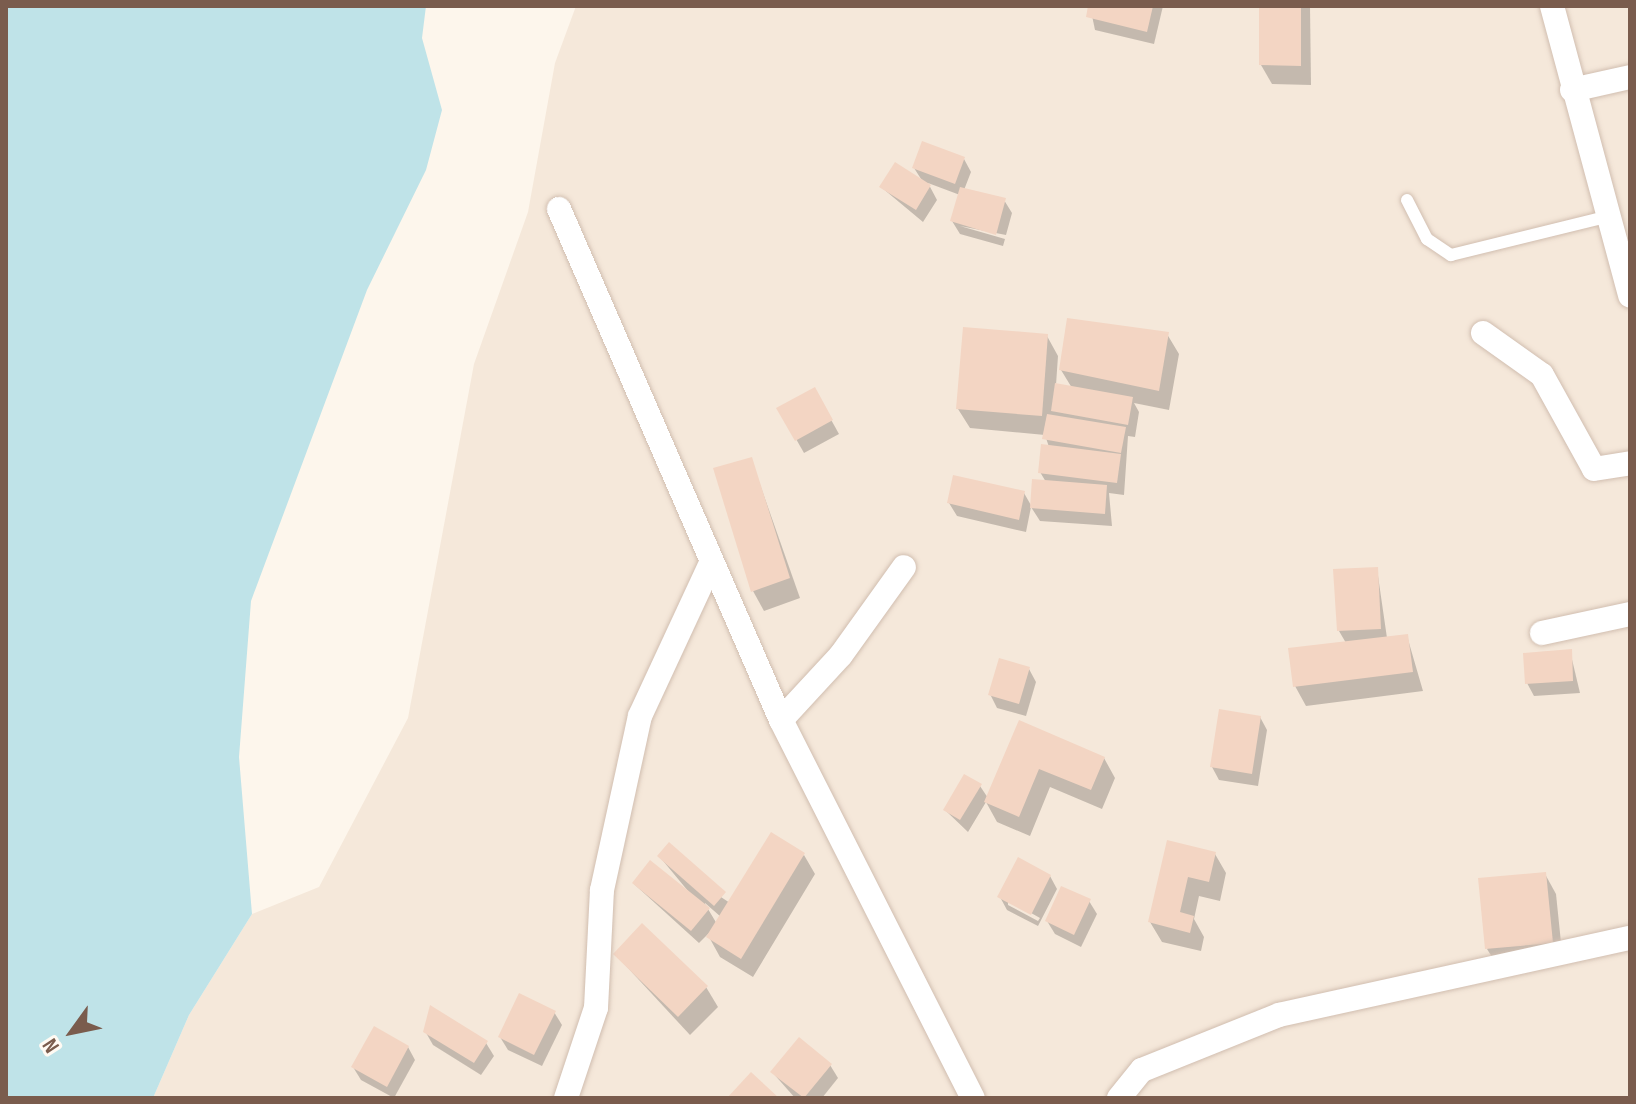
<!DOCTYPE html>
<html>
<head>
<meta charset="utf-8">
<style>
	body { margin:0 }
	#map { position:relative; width:1636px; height:1104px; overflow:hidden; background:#fdf6ec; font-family:"Sofia Sans Condensed",sans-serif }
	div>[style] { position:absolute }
	.residential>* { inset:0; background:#f5e8da }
	.water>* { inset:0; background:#bfe3e8 }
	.shadow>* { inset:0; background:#0003 }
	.building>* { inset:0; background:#f3d5c3 }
	.roads { filter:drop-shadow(0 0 2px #d1beb0) drop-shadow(0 0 2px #d1beb0) }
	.lane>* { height:12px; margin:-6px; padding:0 6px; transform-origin:6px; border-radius:6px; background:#fff }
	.street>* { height:24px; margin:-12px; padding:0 12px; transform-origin:12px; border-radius:12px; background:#fff }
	span { translate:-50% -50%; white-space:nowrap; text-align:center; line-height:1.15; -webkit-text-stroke:6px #fffaf3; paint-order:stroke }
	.frame { position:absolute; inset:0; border:8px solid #7a5c4d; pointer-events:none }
	.north { position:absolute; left:32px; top:992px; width:80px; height:80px; -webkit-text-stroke:6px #fffaf3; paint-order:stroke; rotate:237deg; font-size:22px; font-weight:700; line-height:32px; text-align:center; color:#7a5c4d }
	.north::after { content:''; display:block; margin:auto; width:28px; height:36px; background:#7a5c4d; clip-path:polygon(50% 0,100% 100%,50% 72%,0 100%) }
</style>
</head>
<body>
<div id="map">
	<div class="residential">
		<i style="clip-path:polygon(576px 6px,1630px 6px,1630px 1098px,153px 1098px,189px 1015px,252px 914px,319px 887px,408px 718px,474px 364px,528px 212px,555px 63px)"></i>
	</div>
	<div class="water">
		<i style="clip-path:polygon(6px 6px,426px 6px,422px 38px,442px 110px,426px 170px,367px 290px,251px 601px,239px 757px,252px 914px,189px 1015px,153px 1098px,6px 1098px)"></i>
	</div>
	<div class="shadow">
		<i style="clip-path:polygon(1090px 6px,1163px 6px,1154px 44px,1095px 30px)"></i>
		<i style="clip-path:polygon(1261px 6px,1310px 6px,1311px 85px,1272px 84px,1261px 65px)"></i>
		<i style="clip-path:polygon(964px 159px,971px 172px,964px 190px,1004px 200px,1012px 213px,1006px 235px,960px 226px,1005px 239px,1003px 246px,960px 234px,952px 221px,960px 195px,928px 183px,937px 200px,923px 222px,881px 187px,923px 182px,914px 168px)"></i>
		<i style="clip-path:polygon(1167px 334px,1179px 354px,1169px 410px,1134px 403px,1139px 412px,1135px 437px,1128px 436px,1124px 495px,1109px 493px,1112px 526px,1040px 521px,1031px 507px,1026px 532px,957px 516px,949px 503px,1024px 493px,1032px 507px,1046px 482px,1040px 472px,1049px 447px,1045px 435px,970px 428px,958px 409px,1047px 336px,1058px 356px,1056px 385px,1072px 388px,1061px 370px)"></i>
		<i style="clip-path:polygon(814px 389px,839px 434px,804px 453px,779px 409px)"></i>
		<i style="clip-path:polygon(751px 459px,800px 598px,764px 611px,753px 591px)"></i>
		<i style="clip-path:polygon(1377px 569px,1387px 638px,1407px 636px,1423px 691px,1306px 706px,1295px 686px,1346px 643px,1339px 631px)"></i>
		<i style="clip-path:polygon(1570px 651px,1580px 693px,1534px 696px,1527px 683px)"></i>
		<i style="clip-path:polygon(1029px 669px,1036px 682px,1026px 716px,997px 708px,990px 694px)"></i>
		<i style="clip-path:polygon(1260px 717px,1267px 730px,1258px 786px,1219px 780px,1212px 767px)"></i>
		<i style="clip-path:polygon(1020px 722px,1104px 758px,1115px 778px,1102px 809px,1050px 787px,1030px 836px,997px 822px,986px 802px,968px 832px,945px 810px,980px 786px,988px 798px)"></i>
		<i style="clip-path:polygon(1169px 842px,1215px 854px,1226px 873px,1220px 901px,1199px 896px,1194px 919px,1204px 937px,1201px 951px,1162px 942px,1150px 922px)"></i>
		<i style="clip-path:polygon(evenodd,804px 855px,815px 874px,753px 977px,720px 957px,709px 937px,716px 926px,699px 943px,634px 884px,693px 897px,659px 856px,730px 903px,804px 855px,705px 903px,721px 917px,717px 924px,705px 904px,705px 903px)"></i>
		<i style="clip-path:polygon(1545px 874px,1556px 894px,1563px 962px,1499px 968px,1487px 949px)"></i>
		<i style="clip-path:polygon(evenodd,1050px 876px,1057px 889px,1038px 926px,1007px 910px,1000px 897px,1050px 876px,1008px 900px,1040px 918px,1038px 921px,1008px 905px,1008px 900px)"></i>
		<i style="clip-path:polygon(1089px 901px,1097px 914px,1081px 947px,1055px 934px,1047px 921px)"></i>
		<i style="clip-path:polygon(615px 954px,706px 987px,718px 1007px,690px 1035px)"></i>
		<i style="clip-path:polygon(554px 1012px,562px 1025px,542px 1066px,508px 1050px,500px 1037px)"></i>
		<i style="clip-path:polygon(425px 1031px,486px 1043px,494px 1056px,481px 1075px,433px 1045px)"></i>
		<i style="clip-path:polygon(408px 1047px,415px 1060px,394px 1098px,361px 1080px,353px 1067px)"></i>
		<i style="clip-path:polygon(830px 1065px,838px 1078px,822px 1098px,795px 1098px,773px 1073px)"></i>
	</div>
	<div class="building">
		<i style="clip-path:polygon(1088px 6px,1153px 6px,1147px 32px,1086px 17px)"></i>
		<i style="clip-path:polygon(1259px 6px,1301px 6px,1301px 66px,1259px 65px)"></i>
		<i style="clip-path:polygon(922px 141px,965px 157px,955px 184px,912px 168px)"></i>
		<i style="clip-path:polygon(895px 162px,931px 185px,916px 210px,879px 187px)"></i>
		<i style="clip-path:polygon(960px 187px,1006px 198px,996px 235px,950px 221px)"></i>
		<i style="clip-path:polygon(1067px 318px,1169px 332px,1159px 391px,1059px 370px)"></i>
		<i style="clip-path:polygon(963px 327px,1048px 334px,1042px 416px,956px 409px)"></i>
		<i style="clip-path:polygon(1055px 383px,1133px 397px,1128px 425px,1051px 411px)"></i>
		<i style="clip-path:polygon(815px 387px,833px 420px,795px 441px,776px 408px)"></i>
		<i style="clip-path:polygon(1047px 414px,1126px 427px,1121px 453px,1042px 439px)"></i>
		<i style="clip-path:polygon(1041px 444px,1121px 454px,1117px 483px,1038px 473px)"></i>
		<i style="clip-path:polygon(752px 457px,790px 578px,751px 592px,713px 468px)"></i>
		<i style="clip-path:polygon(953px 475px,1025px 491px,1019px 520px,947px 503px)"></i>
		<i style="clip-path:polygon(1032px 479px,1107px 485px,1105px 514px,1030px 508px)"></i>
		<i style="clip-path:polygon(1378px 567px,1381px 629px,1337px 631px,1333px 569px)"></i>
		<i style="clip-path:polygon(1408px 634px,1413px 672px,1293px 687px,1288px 648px)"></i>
		<i style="clip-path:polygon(1572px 649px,1573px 681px,1525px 684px,1523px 653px)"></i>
		<i style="clip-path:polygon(999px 658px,1030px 667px,1019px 704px,988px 695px)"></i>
		<i style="clip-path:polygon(1219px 709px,1261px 716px,1252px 774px,1210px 767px)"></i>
		<i style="clip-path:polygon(1019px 720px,1105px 757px,1091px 790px,1039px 769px,1019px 817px,984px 802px)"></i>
		<i style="clip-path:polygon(964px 774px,982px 784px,960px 820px,943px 810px)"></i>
		<i style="clip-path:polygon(771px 832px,805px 853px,741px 959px,706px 937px)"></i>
		<i style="clip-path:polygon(1167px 840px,1216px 852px,1209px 882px,1188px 877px,1180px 912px,1194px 916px,1190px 933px,1148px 922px)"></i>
		<i style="clip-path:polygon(669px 842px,726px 892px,714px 906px,657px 856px)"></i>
		<i style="clip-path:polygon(1018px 857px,1051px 875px,1031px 915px,997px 897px)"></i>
		<i style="clip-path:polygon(650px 860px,710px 908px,691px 931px,632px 883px)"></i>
		<i style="clip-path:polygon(1546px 872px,1553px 943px,1485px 949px,1478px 878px)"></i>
		<i style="clip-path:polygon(1061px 886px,1091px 899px,1074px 935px,1045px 921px)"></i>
		<i style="clip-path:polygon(642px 923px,708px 986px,678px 1017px,613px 954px)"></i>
		<i style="clip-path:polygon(519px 993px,556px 1011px,534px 1055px,498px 1037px)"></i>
		<i style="clip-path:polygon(430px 1005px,488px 1041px,474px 1063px,423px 1032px)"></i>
		<i style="clip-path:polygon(374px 1026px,409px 1046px,387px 1087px,351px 1067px)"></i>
		<i style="clip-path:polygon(799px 1037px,832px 1064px,804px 1098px,770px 1072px)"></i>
		<i style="clip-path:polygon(751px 1072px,779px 1098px,727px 1098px)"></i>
	</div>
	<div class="roads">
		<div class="lane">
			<i style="left:1407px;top:200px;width:44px;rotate:62.9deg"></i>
			<i style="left:1427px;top:239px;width:29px;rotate:34deg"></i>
			<i style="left:1451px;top:255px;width:164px;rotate:-13.8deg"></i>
		</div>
		<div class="street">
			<i style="left:1552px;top:6px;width:300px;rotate:74.9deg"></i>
			<i style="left:1572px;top:90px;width:59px;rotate:-12.6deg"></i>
			<i style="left:559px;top:209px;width:557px;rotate:66.52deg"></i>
			<i style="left:781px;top:720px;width:424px;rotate:63.1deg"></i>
			<i style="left:1483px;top:333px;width:72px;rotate:35.4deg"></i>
			<i style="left:1542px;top:375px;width:107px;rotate:61deg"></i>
			<i style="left:1594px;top:469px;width:36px;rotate:-9deg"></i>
			<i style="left:1542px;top:633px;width:90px;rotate:-12.2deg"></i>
			<i style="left:781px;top:720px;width:88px;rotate:-47.3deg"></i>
			<i style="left:841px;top:655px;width:108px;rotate:-54.4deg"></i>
			<i style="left:566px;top:1098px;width:95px;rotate:-71.6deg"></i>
			<i style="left:596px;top:1008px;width:118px;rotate:-87.1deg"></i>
			<i style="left:602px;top:890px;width:178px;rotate:-77.7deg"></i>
			<i style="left:640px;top:716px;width:169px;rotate:-65.1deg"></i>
			<i style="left:1119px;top:1098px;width:36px;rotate:-51deg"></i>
			<i style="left:1142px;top:1070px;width:148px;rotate:-21.9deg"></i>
			<i style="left:1279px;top:1015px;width:359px;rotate:-12.4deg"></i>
		</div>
	</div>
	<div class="frame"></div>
	<div class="north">N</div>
</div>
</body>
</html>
